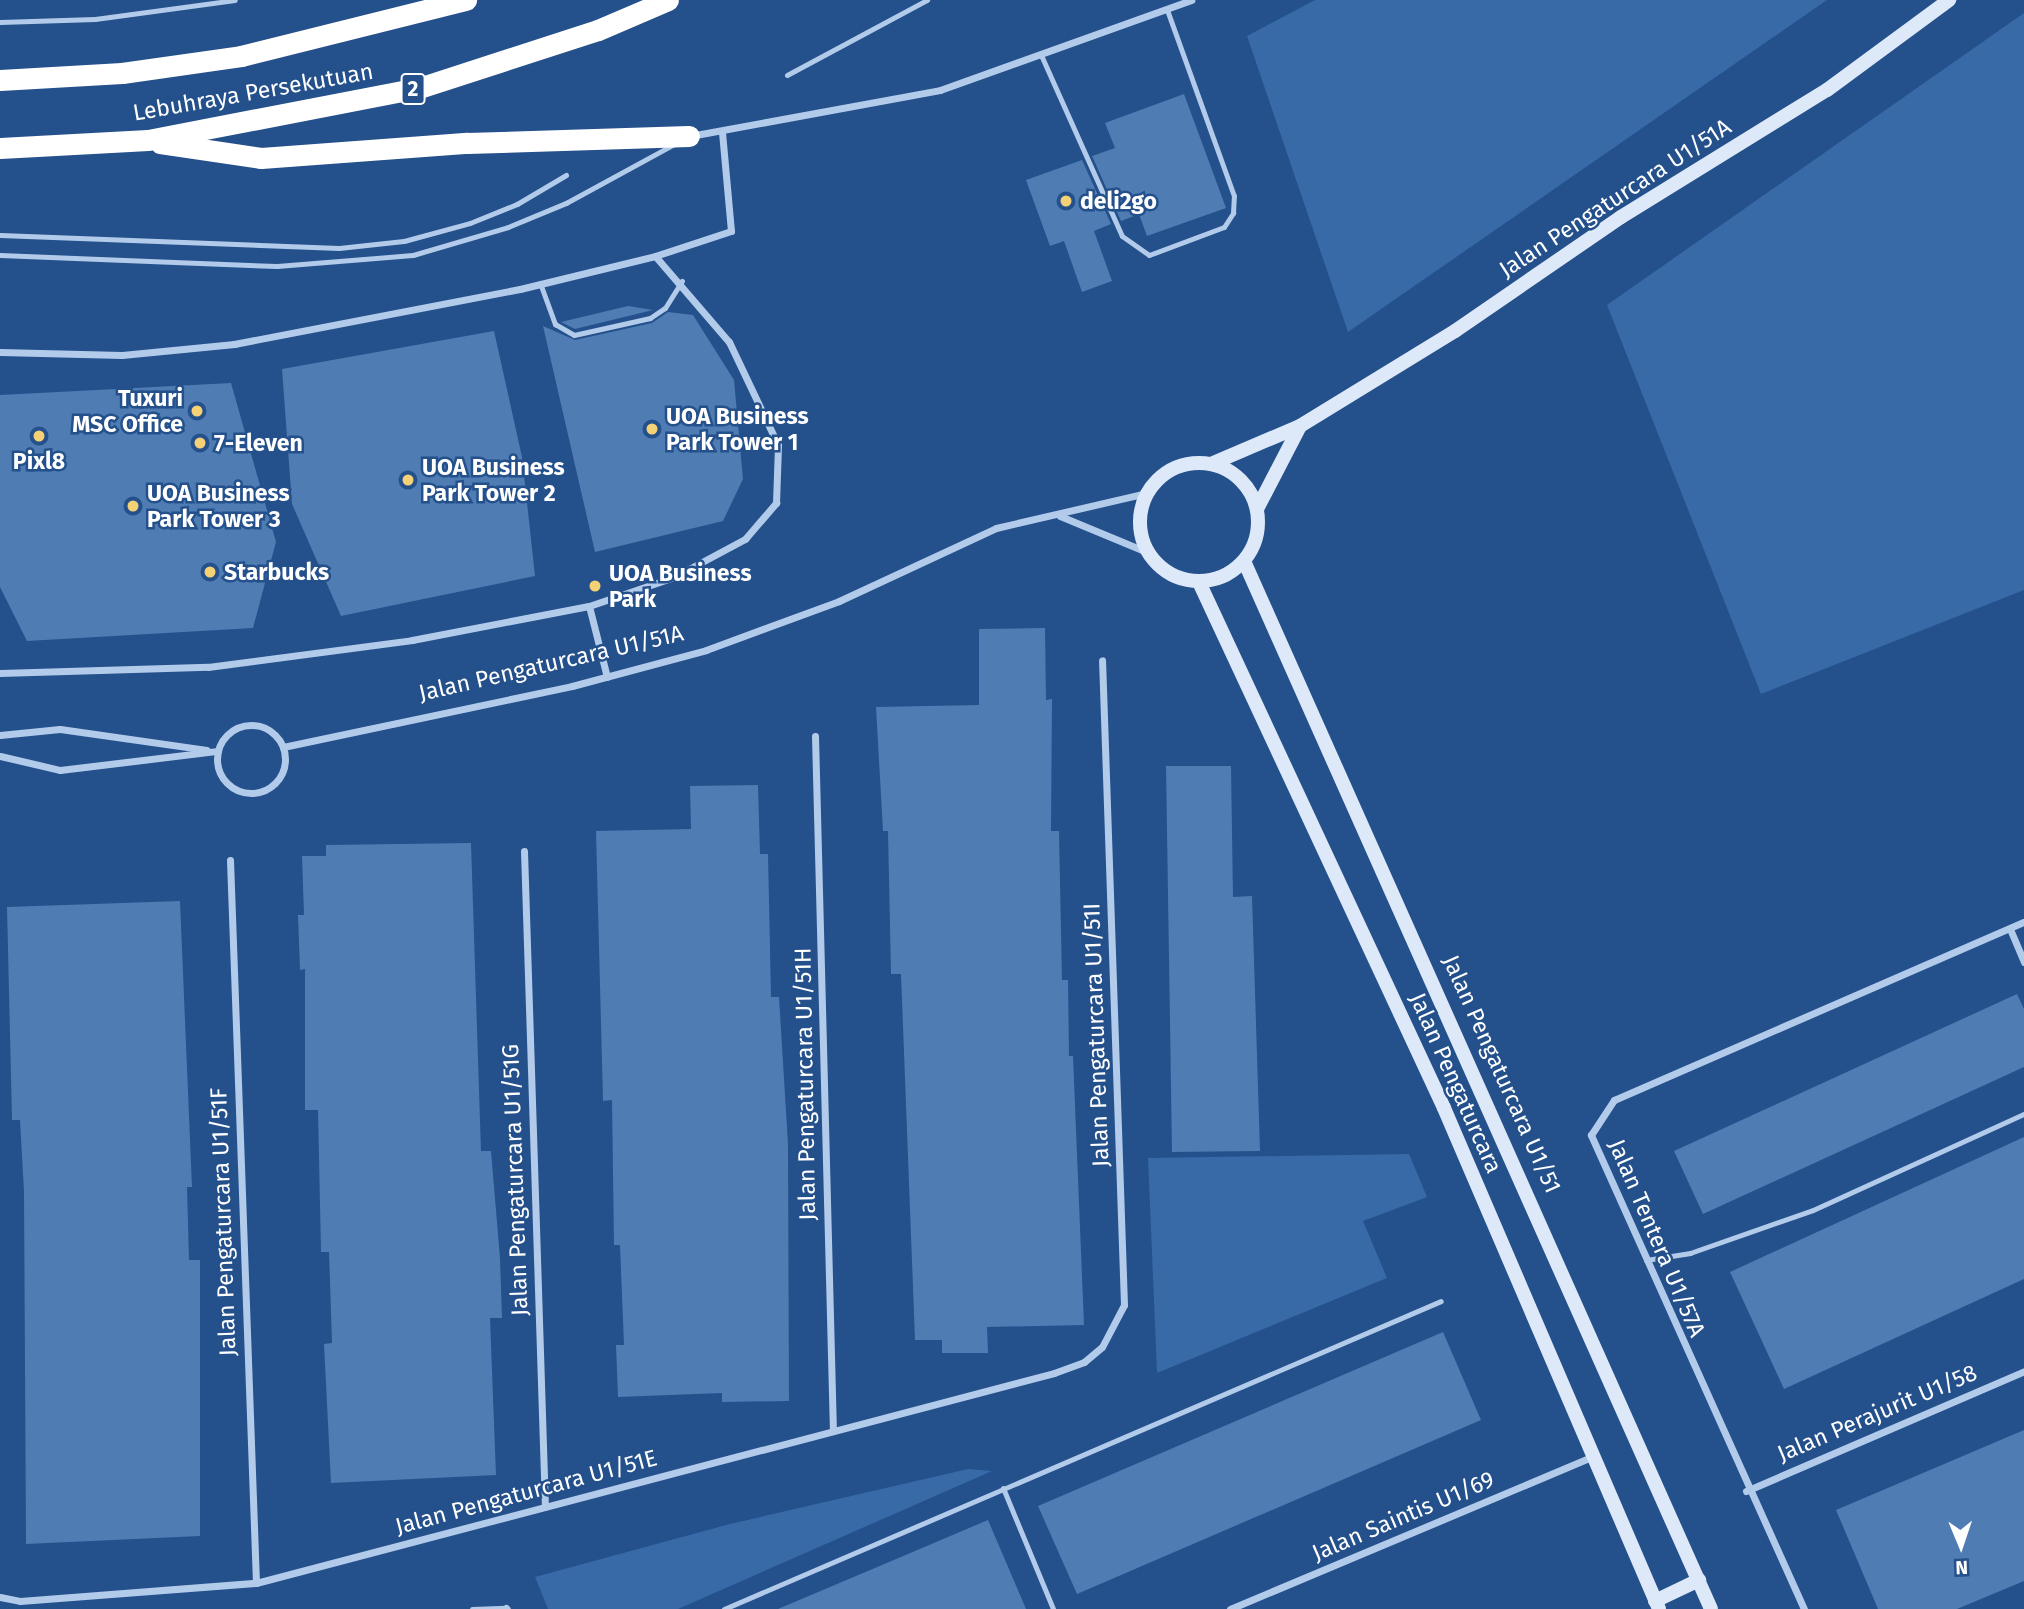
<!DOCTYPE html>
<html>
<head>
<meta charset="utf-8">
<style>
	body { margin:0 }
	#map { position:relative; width:2024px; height:1609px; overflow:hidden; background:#24508b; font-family:"Fira Sans",sans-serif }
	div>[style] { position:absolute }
	.green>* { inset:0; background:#386aa8 }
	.building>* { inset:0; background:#507cb4 }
	.lane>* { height:5px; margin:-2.5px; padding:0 2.5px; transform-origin:2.5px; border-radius:2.5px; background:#b2cbea }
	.street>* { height:7px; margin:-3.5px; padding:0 3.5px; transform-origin:3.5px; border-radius:3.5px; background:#b2cbea }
	.street>.ring { margin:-3.5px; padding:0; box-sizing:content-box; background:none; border:7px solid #b2cbea; border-radius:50% }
	.secondary>* { height:14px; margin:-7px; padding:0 7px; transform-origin:7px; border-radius:7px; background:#dde9f8 }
	.secondary>.ring { margin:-7px; padding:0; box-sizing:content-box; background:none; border:14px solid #dde9f8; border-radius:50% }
	.highway>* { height:21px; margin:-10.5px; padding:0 10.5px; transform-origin:10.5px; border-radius:10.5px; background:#fff }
	.dots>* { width:19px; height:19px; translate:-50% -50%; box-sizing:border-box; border:4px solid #24508b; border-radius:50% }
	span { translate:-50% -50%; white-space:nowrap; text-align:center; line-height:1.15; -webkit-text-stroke:5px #24508b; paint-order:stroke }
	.shield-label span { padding:2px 5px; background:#24508b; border:2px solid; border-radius:5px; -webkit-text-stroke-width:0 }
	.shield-label { font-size:21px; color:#fff; font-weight:700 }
	.street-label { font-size:23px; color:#fff }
	.poi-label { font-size:23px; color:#fff; font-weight:700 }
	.left { translate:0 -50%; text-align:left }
	.right { translate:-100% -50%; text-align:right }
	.north { position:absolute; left:1926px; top:1511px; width:70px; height:70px; -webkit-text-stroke:5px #24508b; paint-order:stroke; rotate:178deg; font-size:19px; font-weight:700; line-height:28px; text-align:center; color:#fff }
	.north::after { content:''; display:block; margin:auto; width:24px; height:32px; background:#fff; clip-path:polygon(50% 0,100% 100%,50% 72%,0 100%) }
</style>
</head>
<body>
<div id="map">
	<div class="green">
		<i style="clip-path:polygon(1315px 0,1827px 0,1348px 332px,1247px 36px)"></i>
		<i style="clip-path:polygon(2024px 13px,2024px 590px,1761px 694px,1607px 305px)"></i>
		<i style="clip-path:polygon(1409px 1154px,1427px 1197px,1363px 1221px,1387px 1278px,1157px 1373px,1148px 1158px)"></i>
		<i style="clip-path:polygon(968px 1469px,992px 1471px,678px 1609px,548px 1609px,535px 1577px,730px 1524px)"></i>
	</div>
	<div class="building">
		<i style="clip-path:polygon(1184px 94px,1226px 208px,1147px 236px,1139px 214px,1121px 221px,1092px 156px,1115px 148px,1105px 123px)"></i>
		<i style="clip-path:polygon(1082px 160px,1111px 224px,1094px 231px,1112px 281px,1082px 292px,1064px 241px,1050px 246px,1026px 180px)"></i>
		<i style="clip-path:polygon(628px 306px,653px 310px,575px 329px,561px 322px)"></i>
		<i style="clip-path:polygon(668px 312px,693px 315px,734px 380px,743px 479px,723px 521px,595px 552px,543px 326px,575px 340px,652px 323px)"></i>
		<i style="clip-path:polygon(494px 331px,522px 457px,535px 576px,341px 616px,292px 504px,282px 369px)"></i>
		<i style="clip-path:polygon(231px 383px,276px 542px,253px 628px,27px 641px,0 587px,0 395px)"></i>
		<i style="clip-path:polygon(1045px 628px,1046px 700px,1052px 699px,1051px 831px,1059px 831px,1062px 980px,1068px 980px,1069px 1056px,1073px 1056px,1084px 1325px,987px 1327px,988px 1353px,942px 1353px,942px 1340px,915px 1340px,901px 974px,891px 974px,888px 831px,883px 831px,876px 707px,979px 705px,979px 629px)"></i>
		<i style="clip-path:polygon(1166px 766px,1231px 766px,1233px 897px,1252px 896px,1260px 1151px,1172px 1152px)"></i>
		<i style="clip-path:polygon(758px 785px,760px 854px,768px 854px,771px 997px,779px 997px,788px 1144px,789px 1401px,722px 1402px,722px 1393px,618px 1397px,616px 1345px,624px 1345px,620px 1245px,614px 1245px,612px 1100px,603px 1101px,596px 831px,691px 829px,690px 786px)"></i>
		<i style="clip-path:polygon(471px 843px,481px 1151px,491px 1151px,500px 1258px,502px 1318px,490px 1318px,496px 1475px,331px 1483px,324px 1344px,332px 1343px,329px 1252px,321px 1252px,318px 1110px,305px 1110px,305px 969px,300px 970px,298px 915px,304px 915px,302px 856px,326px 856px,326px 845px)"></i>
		<i style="clip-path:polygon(180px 901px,192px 1187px,187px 1187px,189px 1260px,200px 1260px,200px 1536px,26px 1544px,24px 1192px,20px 1120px,12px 1120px,7px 907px)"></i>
		<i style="clip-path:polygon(2017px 994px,2024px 1009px,2024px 1067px,1703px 1214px,1674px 1151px)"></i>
		<i style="clip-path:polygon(2024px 1137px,2024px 1279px,1784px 1389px,1730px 1272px)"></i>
		<i style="clip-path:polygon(1443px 1332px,1481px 1420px,1077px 1594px,1038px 1506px)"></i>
		<i style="clip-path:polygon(2024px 1430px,2024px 1581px,1957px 1609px,1878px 1609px,1836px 1510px)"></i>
		<i style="clip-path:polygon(988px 1520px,1026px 1609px,778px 1609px,882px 1565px)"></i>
	</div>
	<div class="lane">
		<i style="left:0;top:22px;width:95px;rotate:-1.8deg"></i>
		<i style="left:95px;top:19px;width:141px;rotate:-7.7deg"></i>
		<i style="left:1041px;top:55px;width:198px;rotate:65.9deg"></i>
		<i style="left:1122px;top:236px;width:33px;rotate:35deg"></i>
		<i style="left:1149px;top:255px;width:80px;rotate:-20.5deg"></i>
		<i style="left:1224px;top:227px;width:17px;rotate:-57deg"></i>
		<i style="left:1233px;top:213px;width:17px;rotate:-87deg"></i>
		<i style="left:1234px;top:196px;width:198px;rotate:-109.8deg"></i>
		<i style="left:787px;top:75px;width:159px;rotate:-28.2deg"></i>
		<i style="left:0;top:235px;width:339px;rotate:2.2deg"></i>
		<i style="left:339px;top:248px;width:65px;rotate:-6.1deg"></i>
		<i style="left:404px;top:241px;width:68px;rotate:-15.3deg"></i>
		<i style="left:470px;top:223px;width:51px;rotate:-22deg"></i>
		<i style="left:517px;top:204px;width:57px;rotate:-30.6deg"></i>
		<i style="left:0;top:255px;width:277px;rotate:2.3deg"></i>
		<i style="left:277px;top:266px;width:136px;rotate:-4.6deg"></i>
		<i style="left:413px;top:255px;width:99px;rotate:-16.4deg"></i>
		<i style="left:508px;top:227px;width:63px;rotate:-22.5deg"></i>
		<i style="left:566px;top:203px;width:123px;rotate:-28.6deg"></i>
		<i style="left:540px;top:283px;width:44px;rotate:69.9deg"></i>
		<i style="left:555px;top:324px;width:22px;rotate:30deg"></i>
		<i style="left:574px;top:335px;width:78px;rotate:-12.6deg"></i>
		<i style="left:650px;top:318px;width:18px;rotate:-34deg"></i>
		<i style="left:665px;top:308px;width:32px;rotate:-58deg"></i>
		<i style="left:1646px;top:1260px;width:45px;rotate:-9deg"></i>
		<i style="left:1690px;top:1253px;width:130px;rotate:-19.3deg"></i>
		<i style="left:1813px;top:1210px;width:232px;rotate:-24.5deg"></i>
		<i style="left:1003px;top:1488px;width:131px;rotate:67.5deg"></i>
		<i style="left:472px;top:1609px;width:34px;rotate:-2deg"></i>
		<i style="left:724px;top:1609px;width:780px;rotate:-23.25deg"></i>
	</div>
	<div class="street">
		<i style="left:690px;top:136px;width:254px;rotate:-10.4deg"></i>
		<i style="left:940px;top:90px;width:267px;rotate:-19.7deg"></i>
		<i style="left:0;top:352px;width:122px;rotate:1.4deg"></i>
		<i style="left:122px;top:355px;width:113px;rotate:-5.6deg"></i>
		<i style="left:234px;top:344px;width:291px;rotate:-10.9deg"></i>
		<i style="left:520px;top:289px;width:139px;rotate:-13.7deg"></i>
		<i style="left:655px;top:256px;width:80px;rotate:-18.2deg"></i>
		<i style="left:731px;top:231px;width:98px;rotate:-95.2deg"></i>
		<i style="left:1060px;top:516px;width:94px;rotate:22.5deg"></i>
		<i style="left:589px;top:606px;width:73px;rotate:75.8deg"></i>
		<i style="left:0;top:673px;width:208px;rotate:-1.7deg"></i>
		<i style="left:208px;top:667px;width:206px;rotate:-7.5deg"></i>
		<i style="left:412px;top:640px;width:180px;rotate:-10.9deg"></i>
		<i style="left:589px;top:606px;width:90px;rotate:-18.8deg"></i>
		<i style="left:674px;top:577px;width:81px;rotate:-28.2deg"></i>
		<i style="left:745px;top:539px;width:48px;rotate:-49.3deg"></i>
		<i style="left:776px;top:503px;width:58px;rotate:-88deg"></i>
		<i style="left:778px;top:445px;width:114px;rotate:-115.4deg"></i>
		<i style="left:729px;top:342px;width:113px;rotate:-130.7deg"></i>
		<i class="ring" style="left:217px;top:725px;width:61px;height:61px"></i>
		<i style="left:0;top:735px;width:60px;rotate:-5.7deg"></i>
		<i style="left:60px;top:729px;width:148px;rotate:8.1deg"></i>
		<i style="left:815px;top:736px;width:695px;rotate:88.52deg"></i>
		<i style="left:283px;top:747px;width:295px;rotate:-11.9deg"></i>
		<i style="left:572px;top:686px;width:139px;rotate:-15deg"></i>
		<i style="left:706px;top:650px;width:142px;rotate:-20.2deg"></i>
		<i style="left:839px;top:601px;width:173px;rotate:-24.9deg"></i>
		<i style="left:996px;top:528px;width:154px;rotate:-13.1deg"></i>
		<i style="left:0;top:756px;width:62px;rotate:13.1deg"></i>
		<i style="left:60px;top:770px;width:159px;rotate:-6.9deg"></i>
		<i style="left:524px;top:851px;width:656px;rotate:88.17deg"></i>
		<i style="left:230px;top:860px;width:723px;rotate:87.94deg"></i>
		<i style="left:2010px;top:929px;width:36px;rotate:67deg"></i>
		<i style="left:1746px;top:1491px;width:303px;rotate:-23.3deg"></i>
		<i style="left:0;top:1597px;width:20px;rotate:11deg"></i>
		<i style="left:20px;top:1601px;width:237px;rotate:-4.4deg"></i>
		<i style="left:256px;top:1583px;width:825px;rotate:-14.74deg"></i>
		<i style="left:1054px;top:1373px;width:32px;rotate:-20deg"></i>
		<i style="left:1084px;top:1362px;width:23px;rotate:-40deg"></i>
		<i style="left:1102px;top:1347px;width:47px;rotate:-62.4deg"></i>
		<i style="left:1124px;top:1305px;width:645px;rotate:-91.95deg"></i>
		<i style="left:506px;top:1608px;width:1px;rotate:45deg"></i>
		<i style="left:1230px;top:1609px;width:392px;rotate:-22.8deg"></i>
		<i style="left:1804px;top:1609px;width:520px;rotate:-114.2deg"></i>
		<i style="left:1591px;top:1135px;width:42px;rotate:-56.7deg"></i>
		<i style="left:1614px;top:1100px;width:447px;rotate:-23.5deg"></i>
	</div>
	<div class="secondary">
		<i class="ring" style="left:1140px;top:463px;width:104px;height:104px"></i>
		<i style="left:1211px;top:464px;width:97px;rotate:-23.1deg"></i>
		<i style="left:1300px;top:426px;width:182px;rotate:-31.5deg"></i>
		<i style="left:1455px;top:331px;width:201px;rotate:-34.5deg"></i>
		<i style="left:1621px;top:217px;width:242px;rotate:-31.7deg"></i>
		<i style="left:1827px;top:90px;width:152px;rotate:-36.4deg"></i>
		<i style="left:1257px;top:509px;width:93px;rotate:-62.6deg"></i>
		<i style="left:1244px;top:561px;width:1147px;rotate:65.98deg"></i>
		<i style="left:1199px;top:582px;width:580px;rotate:65.02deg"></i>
		<i style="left:1444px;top:1108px;width:545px;rotate:66.77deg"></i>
		<i style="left:1655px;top:1601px;width:49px;rotate:-25.5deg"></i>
	</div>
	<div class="highway">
		<i style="left:0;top:80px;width:122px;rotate:-3.3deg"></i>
		<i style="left:122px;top:73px;width:120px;rotate:-8.1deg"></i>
		<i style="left:241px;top:56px;width:232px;rotate:-14deg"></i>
		<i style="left:160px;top:143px;width:102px;rotate:8.4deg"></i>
		<i style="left:261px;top:158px;width:207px;rotate:-4.2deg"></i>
		<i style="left:467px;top:143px;width:222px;rotate:-1.8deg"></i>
		<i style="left:0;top:148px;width:148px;rotate:-3.1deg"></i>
		<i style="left:148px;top:140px;width:276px;rotate:-10.9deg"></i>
		<i style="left:419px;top:88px;width:188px;rotate:-18deg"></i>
		<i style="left:598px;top:30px;width:76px;rotate:-23.2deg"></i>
	</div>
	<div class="dots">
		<i style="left:1066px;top:201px;background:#f5d176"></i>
		<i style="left:197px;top:411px;background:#f5d176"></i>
		<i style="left:652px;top:429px;background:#f5d176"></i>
		<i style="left:39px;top:436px;background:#f5d176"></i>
		<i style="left:200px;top:443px;background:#f5d176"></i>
		<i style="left:408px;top:480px;background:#f5d176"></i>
		<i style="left:133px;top:506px;background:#f5d176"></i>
		<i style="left:210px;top:572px;background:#f5d176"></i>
		<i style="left:595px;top:586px;background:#f5d176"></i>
	</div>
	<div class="shield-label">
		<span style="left:413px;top:89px">2</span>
	</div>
	<div class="street-label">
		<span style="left:253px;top:92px;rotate:-10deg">Lebuhraya Persekutuan</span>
		<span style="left:1615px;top:198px;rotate:-33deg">Jalan Pengaturcara U1/51A</span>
		<span style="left:551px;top:663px;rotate:-13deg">Jalan Pengaturcara U1/51A</span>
		<span style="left:1096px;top:1035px;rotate:-92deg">Jalan Pengaturcara U1/51I</span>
		<span style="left:1502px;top:1074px;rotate:66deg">Jalan Pengaturcara U1/51</span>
		<span style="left:1456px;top:1083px;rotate:66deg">Jalan Pengaturcara</span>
		<span style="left:805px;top:1084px;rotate:-91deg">Jalan Pengaturcara U1/51H</span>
		<span style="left:515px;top:1180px;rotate:-92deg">Jalan Pengaturcara U1/51G</span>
		<span style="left:223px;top:1222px;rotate:-92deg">Jalan Pengaturcara U1/51F</span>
		<span style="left:1657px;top:1238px;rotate:67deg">Jalan Tentera U1/57A</span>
		<span style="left:1877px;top:1413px;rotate:-23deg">Jalan Perajurit U1/58</span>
		<span style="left:526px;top:1492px;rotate:-15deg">Jalan Pengaturcara U1/51E</span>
		<span style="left:1403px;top:1516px;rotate:-23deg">Jalan Saintis U1/69</span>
	</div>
	<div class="poi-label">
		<span class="left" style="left:1080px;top:201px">deli2go</span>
		<span class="right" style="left:183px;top:411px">Tuxuri<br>MSC Office</span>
		<span class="left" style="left:666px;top:429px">UOA Business<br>Park Tower 1</span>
		<span class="left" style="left:214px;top:443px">7-Eleven</span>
		<span style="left:39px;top:461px">Pixl8</span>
		<span class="left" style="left:422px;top:480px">UOA Business<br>Park Tower 2</span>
		<span class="left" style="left:147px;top:506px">UOA Business<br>Park Tower 3</span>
		<span class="left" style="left:224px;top:572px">Starbucks</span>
		<span class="left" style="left:609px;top:586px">UOA Business<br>Park</span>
	</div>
	<div class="north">N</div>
</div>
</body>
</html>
